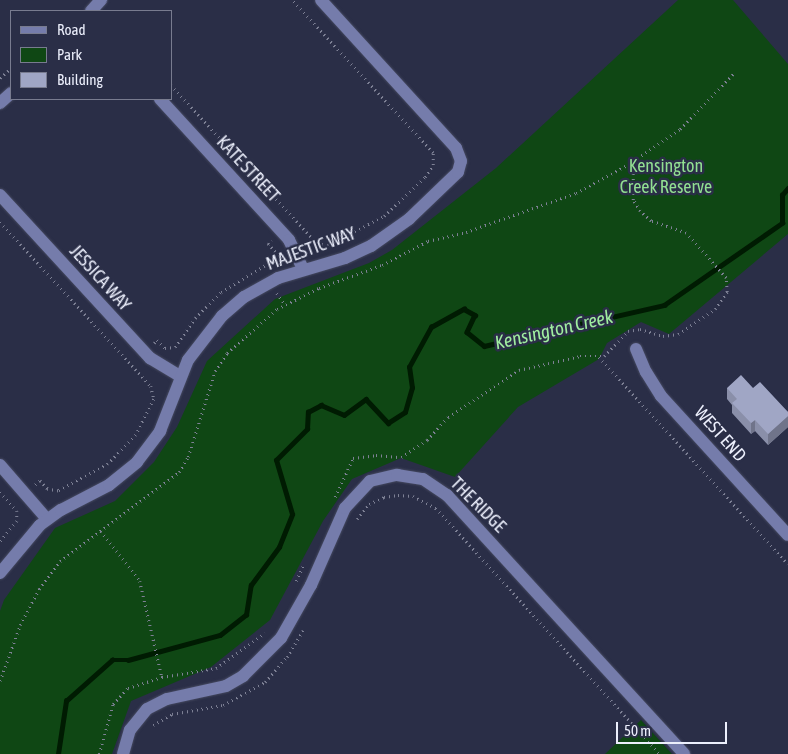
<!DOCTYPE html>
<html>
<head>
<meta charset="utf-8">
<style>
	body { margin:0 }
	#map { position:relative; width:788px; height:754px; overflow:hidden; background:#2a2e47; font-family:"Asap Condensed",sans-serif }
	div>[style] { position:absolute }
	.green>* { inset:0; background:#0f4714 }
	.stream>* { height:4.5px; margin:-2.25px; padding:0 2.25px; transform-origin:2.25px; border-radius:2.25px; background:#001b02 }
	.path>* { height:2.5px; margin-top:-1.25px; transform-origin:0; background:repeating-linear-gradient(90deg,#7e8195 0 1px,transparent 0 5px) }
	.roads { filter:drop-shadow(0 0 1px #454960) drop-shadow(0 0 1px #454960) }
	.minor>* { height:12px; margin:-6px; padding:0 6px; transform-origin:6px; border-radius:6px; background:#757cab }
	.wall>* { inset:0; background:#8a8fa9 }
	.shaded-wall>* { inset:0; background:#70748a }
	.building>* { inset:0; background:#a0a6c5 }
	span { translate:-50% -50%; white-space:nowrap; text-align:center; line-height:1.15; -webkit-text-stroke:5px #2a2e47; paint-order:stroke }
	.park-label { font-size:18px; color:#92e092 }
	.street-label { font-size:18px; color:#eceffc }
	.water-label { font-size:19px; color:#a0eea0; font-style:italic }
	.legend { position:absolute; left:10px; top:10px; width:162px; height:90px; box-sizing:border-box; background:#2a2e47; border:1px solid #787b8f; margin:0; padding:6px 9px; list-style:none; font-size:15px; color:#eceffc }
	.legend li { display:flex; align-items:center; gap:10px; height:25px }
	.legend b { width:25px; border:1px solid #787b8f }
	.scale { position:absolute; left:616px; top:722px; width:111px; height:22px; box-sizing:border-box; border:2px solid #eceffc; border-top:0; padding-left:6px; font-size:15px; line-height:18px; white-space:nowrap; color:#eceffc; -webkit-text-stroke:4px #2a2e47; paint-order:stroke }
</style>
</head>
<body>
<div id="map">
	<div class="green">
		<i style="clip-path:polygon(678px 0,733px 0,788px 64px,788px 234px,669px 334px,641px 322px,607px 343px,599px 359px,518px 407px,455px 477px,401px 458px,352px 479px,323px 521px,270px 620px,211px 667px,131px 701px,112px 754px,0 754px,0 611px,4px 600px,55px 528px,115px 501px,154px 462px,177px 427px,207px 361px,275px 299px,369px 263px,392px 250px,496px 168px)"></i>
		<i style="clip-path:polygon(641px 720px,672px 754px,605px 754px)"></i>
	</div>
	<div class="stream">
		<i style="left:58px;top:754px;width:54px;rotate:-81.4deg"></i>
		<i style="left:66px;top:701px;width:62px;rotate:-41.7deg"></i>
		<i style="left:112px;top:660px;width:16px"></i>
		<i style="left:128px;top:660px;width:95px;rotate:-15.2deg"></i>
		<i style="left:220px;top:635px;width:33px;rotate:-38deg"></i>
		<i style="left:246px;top:615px;width:30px;rotate:-81deg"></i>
		<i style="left:251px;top:585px;width:47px;rotate:-53.6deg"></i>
		<i style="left:279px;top:547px;width:35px;rotate:-68deg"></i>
		<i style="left:292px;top:514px;width:56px;rotate:-106.5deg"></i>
		<i style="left:276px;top:460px;width:44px;rotate:-45deg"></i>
		<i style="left:307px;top:429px;width:17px;rotate:-87deg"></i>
		<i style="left:308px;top:412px;width:15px;rotate:-28deg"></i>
		<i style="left:321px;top:405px;width:25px;rotate:23deg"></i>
		<i style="left:344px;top:415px;width:27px;rotate:-36deg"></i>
		<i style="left:366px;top:399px;width:33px;rotate:47deg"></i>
		<i style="left:388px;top:423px;width:20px;rotate:-33deg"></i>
		<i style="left:405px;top:412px;width:25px;rotate:-74deg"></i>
		<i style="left:412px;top:388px;width:21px;rotate:-98deg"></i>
		<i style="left:409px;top:367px;width:46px;rotate:-61.2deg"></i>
		<i style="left:431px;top:327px;width:38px;rotate:-29deg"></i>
		<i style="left:464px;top:309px;width:13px;rotate:29deg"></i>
		<i style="left:475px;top:315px;width:19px;rotate:115deg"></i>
		<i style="left:467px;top:332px;width:22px;rotate:39deg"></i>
		<i style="left:484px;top:346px;width:185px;rotate:-12.8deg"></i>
		<i style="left:664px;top:305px;width:144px;rotate:-34.8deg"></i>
		<i style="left:782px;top:223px;width:28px;rotate:-90deg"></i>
		<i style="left:782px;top:195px;width:9px;rotate:-49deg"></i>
	</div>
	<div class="path">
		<i style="left:0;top:78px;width:15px;rotate:-42deg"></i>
		<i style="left:171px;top:85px;width:215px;rotate:47.3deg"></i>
		<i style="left:317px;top:243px;width:11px;rotate:10deg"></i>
		<i style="left:328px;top:245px;width:63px;rotate:-27.4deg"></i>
		<i style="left:384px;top:216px;width:57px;rotate:-43.6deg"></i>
		<i style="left:425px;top:177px;width:14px;rotate:-56deg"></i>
		<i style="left:433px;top:165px;width:12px;rotate:-90deg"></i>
		<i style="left:433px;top:153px;width:208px;rotate:-132.7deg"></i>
		<i style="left:0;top:222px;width:223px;rotate:47.4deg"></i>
		<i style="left:151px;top:386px;width:13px;rotate:77deg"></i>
		<i style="left:154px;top:399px;width:40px;rotate:116.6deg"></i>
		<i style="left:136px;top:435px;width:40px;rotate:134deg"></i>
		<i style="left:108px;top:464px;width:57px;rotate:151.6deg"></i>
		<i style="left:58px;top:491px;width:11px;rotate:-170deg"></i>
		<i style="left:47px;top:489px;width:11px;rotate:-131deg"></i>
		<i style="left:40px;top:481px;width:8px;rotate:140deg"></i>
		<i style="left:277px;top:293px;width:14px;rotate:54deg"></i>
		<i style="left:154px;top:343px;width:4px;rotate:-45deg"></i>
		<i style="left:157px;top:340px;width:11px;rotate:45deg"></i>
		<i style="left:165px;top:348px;width:10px;rotate:-6deg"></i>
		<i style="left:175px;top:347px;width:35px;rotate:-55deg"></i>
		<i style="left:195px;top:318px;width:37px;rotate:-45deg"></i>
		<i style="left:221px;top:292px;width:60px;rotate:-31.3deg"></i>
		<i style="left:272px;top:261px;width:9px;rotate:-72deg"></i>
		<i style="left:275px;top:252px;width:11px;rotate:-131deg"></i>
		<i style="left:268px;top:244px;width:5px;rotate:-37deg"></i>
		<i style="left:599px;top:357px;width:280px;rotate:47.6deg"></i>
		<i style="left:0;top:492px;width:25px;rotate:48deg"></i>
		<i style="left:17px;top:511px;width:10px;rotate:90deg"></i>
		<i style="left:17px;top:521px;width:27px;rotate:129deg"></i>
		<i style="left:335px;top:497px;width:43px;rotate:-65.2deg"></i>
		<i style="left:353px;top:458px;width:23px;rotate:-7deg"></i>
		<i style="left:376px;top:455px;width:25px;rotate:5deg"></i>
		<i style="left:401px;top:457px;width:31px;rotate:-33deg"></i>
		<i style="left:427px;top:440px;width:31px;rotate:-48deg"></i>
		<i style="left:448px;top:417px;width:85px;rotate:-33.5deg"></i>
		<i style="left:519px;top:370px;width:63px;rotate:-12.9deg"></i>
		<i style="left:580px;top:356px;width:24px"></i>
		<i style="left:604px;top:356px;width:35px;rotate:-46deg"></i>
		<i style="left:628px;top:331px;width:12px;rotate:-9deg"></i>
		<i style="left:640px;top:329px;width:24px;rotate:17deg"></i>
		<i style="left:663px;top:336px;width:15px;rotate:-8deg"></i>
		<i style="left:678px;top:334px;width:45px;rotate:-34deg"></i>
		<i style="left:715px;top:309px;width:21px;rotate:-55deg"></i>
		<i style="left:727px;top:292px;width:14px;rotate:-94deg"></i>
		<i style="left:726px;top:278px;width:60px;rotate:-131.6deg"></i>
		<i style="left:686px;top:233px;width:37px;rotate:-161deg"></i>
		<i style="left:651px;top:221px;width:15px;rotate:-138deg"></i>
		<i style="left:640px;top:211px;width:13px;rotate:-122deg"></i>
		<i style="left:633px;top:200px;width:28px;rotate:-90deg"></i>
		<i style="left:633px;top:172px;width:9px;rotate:-117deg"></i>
		<i style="left:357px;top:519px;width:19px;rotate:-51deg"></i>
		<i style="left:369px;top:504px;width:17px;rotate:-25deg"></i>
		<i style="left:384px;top:497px;width:14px;rotate:-8deg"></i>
		<i style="left:398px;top:495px;width:15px;rotate:4deg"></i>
		<i style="left:413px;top:496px;width:26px;rotate:28deg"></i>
		<i style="left:436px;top:508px;width:333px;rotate:47.7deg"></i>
		<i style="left:101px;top:531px;width:63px;rotate:52deg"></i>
		<i style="left:140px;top:581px;width:98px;rotate:77.1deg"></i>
		<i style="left:296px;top:581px;width:19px;rotate:-65deg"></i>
		<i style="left:0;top:681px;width:59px;rotate:-70.3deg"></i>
		<i style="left:20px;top:625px;width:41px;rotate:-62.2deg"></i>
		<i style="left:39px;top:589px;width:35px;rotate:-53deg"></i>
		<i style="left:60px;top:561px;width:149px;rotate:-36.8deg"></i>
		<i style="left:179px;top:472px;width:17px;rotate:-59deg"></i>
		<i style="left:188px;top:457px;width:90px;rotate:-72.6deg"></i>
		<i style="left:215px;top:371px;width:22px;rotate:-56deg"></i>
		<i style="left:227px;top:353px;width:67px;rotate:-41.3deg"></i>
		<i style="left:277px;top:309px;width:47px;rotate:-26.6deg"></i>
		<i style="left:319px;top:288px;width:67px;rotate:-20.1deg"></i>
		<i style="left:382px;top:265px;width:52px;rotate:-27.6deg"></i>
		<i style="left:428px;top:241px;width:39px;rotate:-13deg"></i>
		<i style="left:466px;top:232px;width:117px;rotate:-19.5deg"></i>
		<i style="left:576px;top:193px;width:60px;rotate:-28.7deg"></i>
		<i style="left:629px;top:164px;width:62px;rotate:-34.5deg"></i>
		<i style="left:680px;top:129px;width:78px;rotate:-46deg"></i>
		<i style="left:153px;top:725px;width:22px;rotate:-30deg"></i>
		<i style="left:172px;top:714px;width:52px;rotate:-10deg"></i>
		<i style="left:223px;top:705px;width:48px;rotate:-28.7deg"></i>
		<i style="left:265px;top:682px;width:33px;rotate:-49deg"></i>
		<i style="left:287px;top:657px;width:31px;rotate:-59deg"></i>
		<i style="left:99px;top:754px;width:52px;rotate:-74.4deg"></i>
		<i style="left:113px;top:704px;width:22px;rotate:-47deg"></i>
		<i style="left:128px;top:688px;width:36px;rotate:-18deg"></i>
		<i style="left:162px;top:677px;width:55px;rotate:-9.5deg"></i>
		<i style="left:216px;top:668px;width:60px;rotate:-35.5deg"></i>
	</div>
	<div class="roads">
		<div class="minor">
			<i style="left:91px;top:11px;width:15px;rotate:-48deg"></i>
			<i style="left:160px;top:99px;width:191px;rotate:47.5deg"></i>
			<i style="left:289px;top:240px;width:32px;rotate:64deg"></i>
			<i style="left:0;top:103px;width:15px;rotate:-42deg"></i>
			<i style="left:0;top:195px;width:222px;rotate:47.4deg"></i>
			<i style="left:150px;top:358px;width:35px;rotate:31deg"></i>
			<i style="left:636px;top:349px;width:25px;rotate:67deg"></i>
			<i style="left:646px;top:372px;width:28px;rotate:58deg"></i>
			<i style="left:661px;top:396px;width:188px;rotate:47.6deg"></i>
			<i style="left:0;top:465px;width:72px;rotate:49deg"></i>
			<i style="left:0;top:573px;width:62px;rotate:-50.2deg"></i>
			<i style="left:40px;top:525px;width:26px;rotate:-36deg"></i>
			<i style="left:61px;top:510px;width:54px;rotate:-27.5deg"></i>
			<i style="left:109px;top:485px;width:36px;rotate:-39deg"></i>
			<i style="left:137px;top:462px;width:39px;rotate:-53deg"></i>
			<i style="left:160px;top:431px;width:76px;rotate:-68.5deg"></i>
			<i style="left:188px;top:360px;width:56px;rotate:-52.3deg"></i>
			<i style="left:222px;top:316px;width:29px;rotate:-41deg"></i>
			<i style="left:244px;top:297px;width:39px;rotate:-29deg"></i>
			<i style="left:278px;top:278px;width:70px;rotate:-16.6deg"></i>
			<i style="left:345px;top:258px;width:29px;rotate:-25deg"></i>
			<i style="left:371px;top:246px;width:47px;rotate:-35.4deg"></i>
			<i style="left:409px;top:219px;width:68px;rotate:-43.8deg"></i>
			<i style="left:458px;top:172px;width:11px;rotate:-75deg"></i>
			<i style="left:461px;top:161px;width:14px;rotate:-111deg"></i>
			<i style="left:456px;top:148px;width:200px;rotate:-132.4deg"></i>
			<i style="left:123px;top:754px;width:25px;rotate:-74deg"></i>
			<i style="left:130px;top:730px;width:27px;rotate:-51deg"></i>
			<i style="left:147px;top:709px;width:22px;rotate:-27deg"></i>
			<i style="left:167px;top:699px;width:60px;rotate:-12.4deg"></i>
			<i style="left:226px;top:686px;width:20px;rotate:-30deg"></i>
			<i style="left:243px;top:676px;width:54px;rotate:-45deg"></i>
			<i style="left:281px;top:638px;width:61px;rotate:-60.5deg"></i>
			<i style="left:311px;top:585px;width:84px;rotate:-66.2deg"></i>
			<i style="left:345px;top:508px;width:37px;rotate:-47deg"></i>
			<i style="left:370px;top:481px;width:28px;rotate:-13deg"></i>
			<i style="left:397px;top:475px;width:26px;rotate:9deg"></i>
			<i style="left:423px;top:479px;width:29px;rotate:34deg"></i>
			<i style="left:447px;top:495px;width:351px;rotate:47.5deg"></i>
		</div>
	</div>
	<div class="wall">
		<i style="clip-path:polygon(727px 388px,753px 388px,788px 412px,788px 427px,768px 445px,755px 431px,751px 434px,732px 413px,732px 405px,727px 399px)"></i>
	</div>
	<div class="shaded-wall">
		<i style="clip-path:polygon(788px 416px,788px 427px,768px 445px,768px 434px)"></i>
		<i style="clip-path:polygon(755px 420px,755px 431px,751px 434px,751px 423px)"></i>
	</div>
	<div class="building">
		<i style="clip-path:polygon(741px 375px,753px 388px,760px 382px,788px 412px,788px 416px,768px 434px,755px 420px,751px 423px,732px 403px,737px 399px,727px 388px)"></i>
	</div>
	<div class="park-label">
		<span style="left:666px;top:177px">Kensington<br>Creek Reserve</span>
	</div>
	<div class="street-label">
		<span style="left:248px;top:169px;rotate:47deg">KATE STREET</span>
		<span style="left:311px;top:249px;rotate:-20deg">MAJESTIC WAY</span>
		<span style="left:100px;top:278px;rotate:48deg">JESSICA WAY</span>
		<span style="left:720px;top:434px;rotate:48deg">WEST END</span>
		<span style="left:478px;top:505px;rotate:45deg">THE RIDGE</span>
	</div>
	<div class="water-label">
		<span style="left:554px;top:330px;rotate:-13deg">Kensington Creek</span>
	</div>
	<ul class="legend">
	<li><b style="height:6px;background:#757cab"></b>Road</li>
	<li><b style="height:14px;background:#0f4714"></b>Park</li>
	<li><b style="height:14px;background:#a0a6c5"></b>Building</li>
	</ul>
	<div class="scale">50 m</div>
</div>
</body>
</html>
